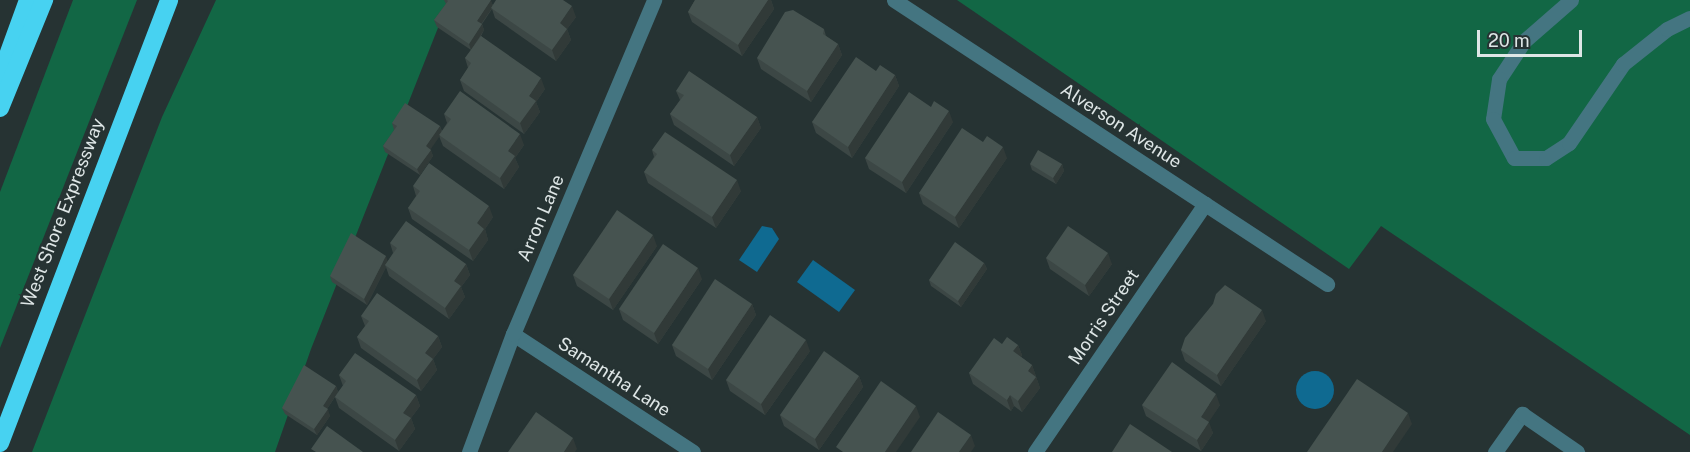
<!DOCTYPE html>
<html>
<head>
<meta charset="utf-8">
<style>
	body { margin:0 }
	#map { position:relative; width:1690px; height:452px; overflow:hidden; background:#263333; font-family:"Public Sans",sans-serif }
	div>[style] { position:absolute }
	.green>* { inset:0; background:#126745 }
	.water>* { inset:0; background:#0f6a91 }
	.round { border-radius:50% }
	.service>* { height:15px; margin:-7.5px; padding:0 7.5px; transform-origin:7.5px; border-radius:7.5px; background:#447581 }
	.minor>* { height:15px; margin:-7.5px; padding:0 7.5px; transform-origin:7.5px; border-radius:7.5px; background:#447581 }
	.motorway>* { height:18px; margin:-9px; padding:0 9px; transform-origin:9px; border-radius:9px; background:#47d2f1 }
	.wall>* { inset:0; background:#3c4745 }
	.shaded-wall>* { inset:0; background:#313a38 }
	.building>* { inset:0; background:#465350 }
	span { translate:-50% -50%; white-space:nowrap; text-align:center; line-height:1.15; -webkit-text-stroke:4.5px #263333; paint-order:stroke }
	.street-label { font-size:18px; color:#dee6e6 }
	.scale { position:absolute; left:1477px; top:30px; width:105px; height:27px; box-sizing:border-box; border:3px solid #dee6e6; border-top:0; padding-left:8px; font-size:18px; line-height:21px; white-space:nowrap; color:#dee6e6; -webkit-text-stroke:4px #263333; paint-order:stroke }
</style>
</head>
<body>
<div id="map">
	<div class="green">
		<i style="clip-path:polygon(73px 0,137px 0,0 348px,0 192px)"></i>
		<i style="clip-path:polygon(216px 0,449px 0,311px 349px,275px 452px,32px 452px,162px 117px)"></i>
		<i style="clip-path:polygon(957px 0,1690px 0,1690px 435px,1381px 226px,1349px 269px)"></i>
	</div>
	<div class="water">
		<i style="clip-path:polygon(762px 226px,772px 228px,779px 239px,757px 272px,739px 260px)"></i>
		<i style="clip-path:polygon(813px 260px,855px 290px,839px 312px,797px 282px)"></i>
		<i class="round" style="left:1296px;top:371px;width:38px;height:38px"></i>
	</div>
	<div class="service">
		<i style="left:1571px;top:0;width:62px;rotate:138.9deg"></i>
		<i style="left:1524px;top:41px;width:45px;rotate:123.3deg"></i>
		<i style="left:1499px;top:79px;width:40px;rotate:98.5deg"></i>
		<i style="left:1493px;top:119px;width:44px;rotate:61.7deg"></i>
		<i style="left:1514px;top:158px;width:32px"></i>
		<i style="left:1546px;top:158px;width:27px;rotate:-33deg"></i>
		<i style="left:1569px;top:143px;width:96px;rotate:-55.6deg"></i>
		<i style="left:1623px;top:64px;width:56px;rotate:-38.5deg"></i>
		<i style="left:1667px;top:29px;width:25px;rotate:-26deg"></i>
	</div>
	<div class="minor">
		<i style="left:894px;top:0;width:518px;rotate:33.26deg"></i>
		<i style="left:513px;top:334px;width:215px;rotate:33.2deg"></i>
		<i style="left:469px;top:452px;width:126px;rotate:-69.6deg"></i>
		<i style="left:513px;top:334px;width:363px;rotate:-67.1deg"></i>
		<i style="left:1035px;top:452px;width:301px;rotate:-55.6deg"></i>
		<i style="left:1495px;top:452px;width:47px;rotate:-54.6deg"></i>
		<i style="left:1522px;top:414px;width:67px;rotate:34.6deg"></i>
	</div>
	<div class="motorway">
		<i style="left:0;top:77px;width:82px;rotate:-70deg"></i>
		<i style="left:0;top:108px;width:117px;rotate:-67.8deg"></i>
		<i style="left:0;top:443px;width:474px;rotate:-69.1deg"></i>
	</div>
	<div class="wall">
		<i style="clip-path:polygon(444px 0,490px 0,493px 5px,576px 17px,567px 29px,571px 40px,556px 61px,495px 18px,492px 9px,482px 24px,484px 30px,481px 36px,545px 89px,536px 102px,540px 112px,524px 134px,464px 91px,460px 80px,468px 68px,465px 58px,471px 50px,437px 27px,434px 20px,446px 4px)"></i>
		<i style="clip-path:polygon(695px 0,771px 0,774px 9px,742px 56px,692px 22px,688px 12px)"></i>
		<i style="clip-path:polygon(824px 29px,826px 36px,838px 44px,842px 55px,811px 102px,761px 69px,757px 58px)"></i>
		<i style="clip-path:polygon(876px 71px,895px 75px,899px 86px,852px 158px,816px 133px,812px 122px)"></i>
		<i style="clip-path:polygon(676px 91px,757px 117px,761px 128px,734px 166px,674px 125px,670px 114px,680px 100px)"></i>
		<i style="clip-path:polygon(444px 114px,524px 145px,515px 158px,519px 167px,504px 189px,443px 146px,439px 136px,430px 149px,433px 156px,420px 175px,385px 152px,383px 146px,394px 130px,392px 123px,440px 126px,442px 131px,447px 123px)"></i>
		<i style="clip-path:polygon(953px 122px,906px 193px,869px 169px,865px 158px)"></i>
		<i style="clip-path:polygon(652px 150px,741px 191px,716px 228px,648px 183px,644px 172px,654px 157px)"></i>
		<i style="clip-path:polygon(1007px 158px,959px 228px,923px 204px,919px 193px)"></i>
		<i style="clip-path:polygon(1030px 164px,1062px 164px,1064px 171px,1056px 184px,1032px 170px)"></i>
		<i style="clip-path:polygon(413px 186px,493px 217px,485px 229px,488px 240px,473px 261px,412px 219px,408px 208px,416px 196px)"></i>
		<i style="clip-path:polygon(390px 243px,466px 264px,470px 275px,461px 287px,465px 297px,449px 319px,389px 276px,386px 267px,367px 305px,332px 282px,330px 276px,388px 261px,393px 253px)"></i>
		<i style="clip-path:polygon(657px 246px,613px 310px,577px 286px,573px 275px)"></i>
		<i style="clip-path:polygon(1046px 258px,1112px 264px,1089px 296px,1050px 269px)"></i>
		<i style="clip-path:polygon(984px 263px,987px 269px,961px 307px,931px 286px,929px 280px)"></i>
		<i style="clip-path:polygon(702px 279px,658px 344px,623px 320px,619px 309px)"></i>
		<i style="clip-path:polygon(752px 304px,756px 315px,712px 380px,676px 356px,672px 345px)"></i>
		<i style="clip-path:polygon(1213px 304px,1266px 321px,1221px 386px,1185px 361px,1181px 350px)"></i>
		<i style="clip-path:polygon(361px 316px,438px 336px,442px 347px,433px 359px,437px 370px,421px 391px,361px 348px,357px 337px,365px 326px)"></i>
		<i style="clip-path:polygon(1002px 344px,1018px 345px,1022px 355px,1021px 357px,1032px 365px,1040px 388px,1022px 412px,1014px 406px,1011px 411px,973px 384px,969px 373px)"></i>
		<i style="clip-path:polygon(810px 351px,765px 415px,730px 391px,726px 380px)"></i>
		<i style="clip-path:polygon(339px 375px,416px 395px,420px 406px,411px 418px,415px 429px,399px 451px,339px 408px,335px 397px,327px 409px,330px 416px,317px 435px,285px 414px,282px 408px,336px 386px,338px 392px,343px 386px)"></i>
		<i style="clip-path:polygon(859px 376px,863px 387px,819px 450px,784px 426px,780px 415px)"></i>
		<i style="clip-path:polygon(1142px 405px,1220px 405px,1208px 422px,1213px 433px,1201px 451px,1146px 416px)"></i>
	</div>
	<div class="shaded-wall">
		<i style="clip-path:polygon(491px 0,493px 7px,479px 27px,477px 21px)"></i>
		<i style="clip-path:polygon(768px 0,771px 0,774px 9px,742px 56px,738px 45px)"></i>
		<i style="clip-path:polygon(572px 6px,576px 17px,567px 29px,571px 40px,556px 61px,552px 50px,560px 23px)"></i>
		<i style="clip-path:polygon(482px 24px,484px 30px,471px 50px,469px 44px)"></i>
		<i style="clip-path:polygon(838px 44px,842px 55px,811px 102px,807px 91px)"></i>
		<i style="clip-path:polygon(895px 75px,899px 86px,852px 158px,848px 147px)"></i>
		<i style="clip-path:polygon(541px 78px,545px 89px,536px 102px,540px 112px,524px 134px,520px 123px,529px 96px)"></i>
		<i style="clip-path:polygon(949px 111px,953px 122px,906px 193px,902px 182px)"></i>
		<i style="clip-path:polygon(757px 117px,761px 128px,734px 166px,730px 155px)"></i>
		<i style="clip-path:polygon(440px 126px,442px 133px,428px 153px,426px 146px)"></i>
		<i style="clip-path:polygon(520px 134px,524px 145px,515px 158px,519px 167px,504px 189px,500px 178px,508px 151px)"></i>
		<i style="clip-path:polygon(1003px 147px,1007px 158px,959px 228px,955px 217px)"></i>
		<i style="clip-path:polygon(431px 150px,433px 156px,420px 175px,417px 169px)"></i>
		<i style="clip-path:polygon(1062px 164px,1064px 171px,1056px 184px,1053px 178px)"></i>
		<i style="clip-path:polygon(737px 180px,741px 191px,716px 228px,712px 217px)"></i>
		<i style="clip-path:polygon(489px 206px,493px 217px,485px 229px,488px 240px,473px 261px,469px 250px,477px 223px)"></i>
		<i style="clip-path:polygon(653px 235px,657px 246px,613px 310px,609px 299px)"></i>
		<i style="clip-path:polygon(1108px 253px,1112px 264px,1089px 296px,1085px 285px)"></i>
		<i style="clip-path:polygon(386px 256px,388px 262px,385px 265px,386px 267px,367px 305px,364px 299px)"></i>
		<i style="clip-path:polygon(984px 263px,987px 269px,961px 307px,958px 301px)"></i>
		<i style="clip-path:polygon(466px 264px,470px 275px,461px 287px,465px 297px,449px 319px,445px 308px,454px 281px)"></i>
		<i style="clip-path:polygon(698px 268px,702px 279px,658px 344px,654px 333px)"></i>
		<i style="clip-path:polygon(752px 304px,756px 315px,712px 380px,708px 369px)"></i>
		<i style="clip-path:polygon(1262px 310px,1266px 321px,1221px 386px,1217px 375px)"></i>
		<i style="clip-path:polygon(438px 336px,442px 347px,433px 359px,437px 370px,421px 391px,417px 380px,425px 353px)"></i>
		<i style="clip-path:polygon(806px 340px,810px 351px,765px 415px,761px 404px)"></i>
		<i style="clip-path:polygon(1018px 345px,1022px 355px,1017px 362px,1013px 351px)"></i>
		<i style="clip-path:polygon(1032px 365px,1040px 388px,1022px 412px,1018px 401px,1028px 371px)"></i>
		<i style="clip-path:polygon(859px 376px,863px 387px,819px 450px,815px 439px)"></i>
		<i style="clip-path:polygon(336px 386px,338px 392px,325px 412px,323px 406px)"></i>
		<i style="clip-path:polygon(1216px 394px,1220px 405px,1205px 428px,1201px 417px)"></i>
		<i style="clip-path:polygon(416px 395px,420px 406px,411px 418px,415px 429px,399px 451px,395px 440px,403px 413px)"></i>
		<i style="clip-path:polygon(1010px 395px,1014px 406px,1011px 411px,1007px 400px)"></i>
		<i style="clip-path:polygon(916px 406px,920px 417px,896px 452px,885px 452px)"></i>
		<i style="clip-path:polygon(328px 409px,330px 416px,317px 435px,314px 429px)"></i>
		<i style="clip-path:polygon(1408px 413px,1412px 424px,1393px 452px,1382px 452px)"></i>
		<i style="clip-path:polygon(1209px 422px,1213px 433px,1201px 451px,1197px 440px)"></i>
		<i style="clip-path:polygon(971px 435px,975px 446px,971px 452px,959px 452px)"></i>
		<i style="clip-path:polygon(573px 438px,577px 449px,575px 452px,564px 452px)"></i>
	</div>
	<div class="building">
		<i style="clip-path:polygon(447px 0,491px 0,477px 21px,482px 24px,469px 44px,434px 20px,448px 1px)"></i>
		<i style="clip-path:polygon(496px 0,563px 0,572px 6px,560px 23px,567px 29px,552px 50px,491px 8px)"></i>
		<i style="clip-path:polygon(695px 0,768px 0,738px 45px,688px 12px)"></i>
		<i style="clip-path:polygon(793px 10px,824px 29px,823px 34px,838px 44px,807px 91px,757px 58px,785px 12px)"></i>
		<i style="clip-path:polygon(481px 36px,541px 78px,529px 96px,536px 101px,520px 123px,460px 80px,471px 63px,465px 58px)"></i>
		<i style="clip-path:polygon(856px 57px,876px 71px,880px 65px,895px 75px,848px 147px,812px 122px)"></i>
		<i style="clip-path:polygon(689px 71px,757px 117px,730px 155px,670px 114px,684px 95px,676px 91px)"></i>
		<i style="clip-path:polygon(460px 91px,520px 134px,508px 151px,515px 156px,500px 178px,439px 135px,451px 119px,444px 114px)"></i>
		<i style="clip-path:polygon(909px 92px,931px 107px,934px 101px,949px 111px,902px 182px,865px 158px)"></i>
		<i style="clip-path:polygon(405px 103px,440px 126px,426px 146px,431px 150px,417px 169px,383px 146px,397px 126px,392px 123px)"></i>
		<i style="clip-path:polygon(962px 128px,983px 142px,987px 136px,1003px 147px,955px 217px,919px 193px)"></i>
		<i style="clip-path:polygon(665px 132px,737px 180px,712px 217px,644px 172px,657px 154px,652px 150px)"></i>
		<i style="clip-path:polygon(1038px 150px,1062px 164px,1053px 178px,1030px 164px)"></i>
		<i style="clip-path:polygon(429px 163px,489px 206px,477px 223px,484px 229px,469px 250px,408px 208px,420px 191px,413px 186px)"></i>
		<i style="clip-path:polygon(617px 210px,653px 235px,609px 299px,573px 275px)"></i>
		<i style="clip-path:polygon(406px 221px,466px 264px,454px 281px,461px 286px,445px 308px,385px 265px,397px 248px,390px 243px)"></i>
		<i style="clip-path:polygon(1068px 226px,1108px 253px,1085px 285px,1046px 258px)"></i>
		<i style="clip-path:polygon(351px 233px,386px 256px,364px 299px,330px 276px)"></i>
		<i style="clip-path:polygon(955px 242px,984px 263px,958px 301px,929px 280px)"></i>
		<i style="clip-path:polygon(663px 244px,698px 268px,654px 333px,619px 309px)"></i>
		<i style="clip-path:polygon(715px 279px,752px 304px,708px 369px,672px 345px)"></i>
		<i style="clip-path:polygon(1225px 285px,1262px 310px,1217px 375px,1181px 350px,1185px 338px,1213px 304px,1216px 294px)"></i>
		<i style="clip-path:polygon(377px 293px,438px 336px,425px 353px,433px 359px,417px 380px,357px 337px,369px 321px,361px 316px)"></i>
		<i style="clip-path:polygon(770px 315px,806px 340px,761px 404px,726px 380px)"></i>
		<i style="clip-path:polygon(1007px 337px,1018px 345px,1013px 351px,1032px 365px,1028px 371px,1036px 377px,1018px 401px,1010px 395px,1007px 400px,969px 373px,994px 338px,1002px 344px)"></i>
		<i style="clip-path:polygon(824px 351px,859px 376px,815px 439px,780px 415px)"></i>
		<i style="clip-path:polygon(355px 353px,416px 395px,403px 413px,411px 418px,395px 440px,335px 397px,346px 381px,339px 375px)"></i>
		<i style="clip-path:polygon(1172px 362px,1216px 394px,1201px 417px,1209px 422px,1197px 440px,1142px 405px)"></i>
		<i style="clip-path:polygon(304px 365px,336px 386px,323px 406px,328px 409px,314px 429px,282px 408px)"></i>
		<i style="clip-path:polygon(1357px 379px,1408px 413px,1382px 452px,1307px 452px)"></i>
		<i style="clip-path:polygon(881px 381px,916px 406px,885px 452px,843px 452px,836px 447px)"></i>
		<i style="clip-path:polygon(536px 412px,573px 438px,564px 452px,508px 452px)"></i>
		<i style="clip-path:polygon(938px 412px,971px 435px,959px 452px,911px 452px)"></i>
		<i style="clip-path:polygon(1130px 424px,1172px 452px,1112px 452px)"></i>
		<i style="clip-path:polygon(327px 426px,363px 452px,316px 452px,311px 449px)"></i>
	</div>
	<div class="street-label">
		<span style="left:1121px;top:126px;rotate:33deg">Alverson Avenue</span>
		<span style="left:63px;top:213px;rotate:-69deg">West Shore Expressway</span>
		<span style="left:541px;top:218px;rotate:-67deg">Arron Lane</span>
		<span style="left:1104px;top:317px;rotate:-56deg">Morris Street</span>
		<span style="left:614px;top:377px;rotate:33deg">Samantha Lane</span>
	</div>
	<div class="scale">20 m</div>
</div>
</body>
</html>
